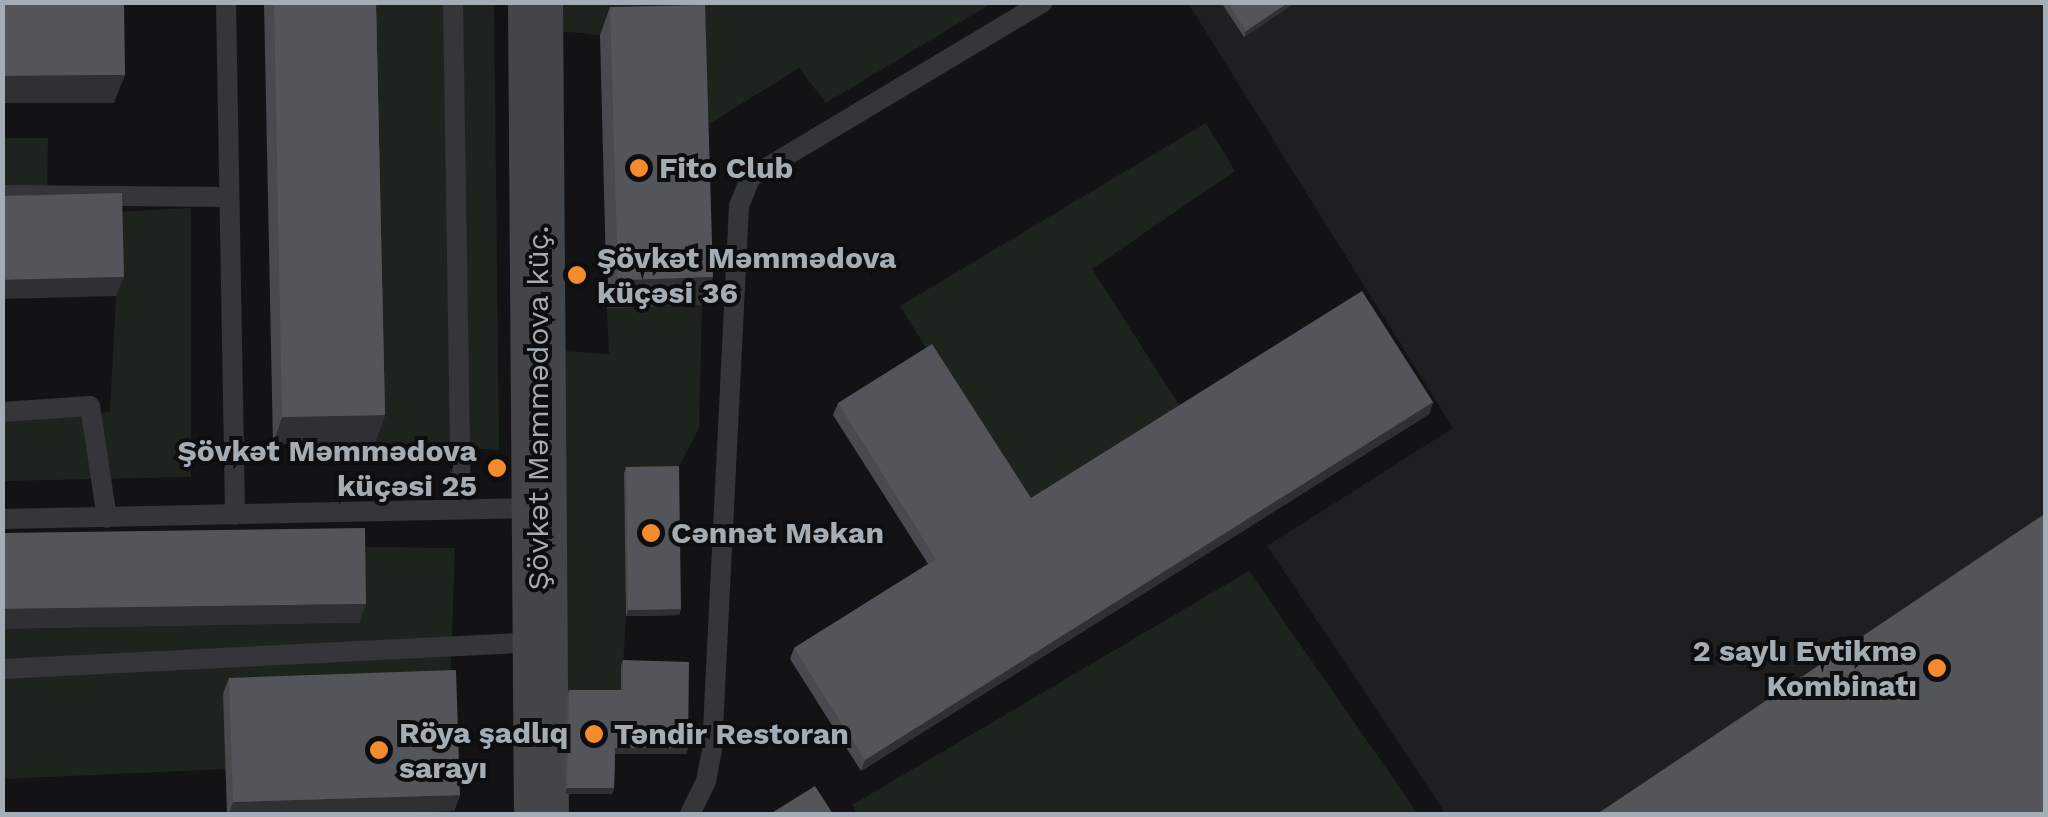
<!DOCTYPE html>
<html>
<head>
<meta charset="utf-8">
<style>
	body { margin:0 }
	#map { position:relative; width:2048px; height:817px; overflow:hidden; background:#131315; font-family:"Work Sans",sans-serif }
	div>[style] { position:absolute }
	.built>* { inset:0; background:#1f1f22 }
	.green>* { inset:0; background:#1d241d }
	.lane>* { height:20px; margin:-10px; padding:0 10px; transform-origin:10px; border-radius:10px; background:#34363a }
	.secondary>* { height:55px; margin:-27.5px; padding:0 27.5px; transform-origin:27.5px; border-radius:27.5px; background:#42454a }
	.wall>* { inset:0; background:#494a50 }
	.shaded-wall>* { inset:0; background:#2f3034 }
	.building>* { inset:0; background:#53555b }
	.dots>* { width:28px; height:28px; translate:-50% -50%; box-sizing:border-box; border:5px solid #0e0e10; border-radius:50% }
	span { translate:-50% -50%; white-space:nowrap; text-align:center; line-height:1.15; -webkit-text-stroke:8px #0e0e10; paint-order:stroke }
	.poi-label { font-size:30px; color:#a4acb5; font-weight:700 }
	.left { translate:0 -50%; text-align:left }
	.right { translate:-100% -50%; text-align:right }
	.street-label { font-size:30px; color:#a4acb5 }
	.frame { position:absolute; inset:0; border:5px solid #a4acb5; pointer-events:none }
</style>
</head>
<body>
<div id="map">
	<div class="built">
		<i style="clip-path:polygon(1188px 3px,2045px 3px,2045px 814px,1446px 814px,1267px 546px,1453px 428px)"></i>
	</div>
	<div class="green">
		<i style="clip-path:polygon(366px 3px,494px 3px,499px 450px,375px 442px)"></i>
		<i style="clip-path:polygon(548px 3px,992px 3px,826px 103px,799px 68px,698px 131px,600px 35px,548px 30px)"></i>
		<i style="clip-path:polygon(1206px 123px,1235px 171px,1092px 269px,1183px 411px,1027px 510px,900px 306px)"></i>
		<i style="clip-path:polygon(2px 138px,48px 138px,47px 194px,3px 195px)"></i>
		<i style="clip-path:polygon(191px 208px,191px 477px,3px 481px,2px 421px,110px 412px,116px 296px,114px 212px)"></i>
		<i style="clip-path:polygon(702px 305px,699px 428px,676px 472px,624px 474px,626px 616px,621px 696px,567px 696px,563px 351px,609px 354px,607px 308px)"></i>
		<i style="clip-path:polygon(358px 547px,455px 548px,450px 687px,223px 695px,226px 769px,3px 779px,2px 629px,358px 623px)"></i>
		<i style="clip-path:polygon(1249px 571px,1418px 814px,857px 814px,852px 805px)"></i>
	</div>
	<div class="lane">
		<i style="left:226px;top:2px;width:513px;rotate:88.99deg"></i>
		<i style="left:453px;top:2px;width:507px;rotate:89.1deg"></i>
		<i style="left:2px;top:195px;width:225px;rotate:0.5deg"></i>
		<i style="left:2px;top:412px;width:88px;rotate:-3.9deg"></i>
		<i style="left:90px;top:406px;width:113px;rotate:81.4deg"></i>
		<i style="left:2px;top:519px;width:533px;rotate:-1.18deg"></i>
		<i style="left:2px;top:669px;width:537px;rotate:-2.88deg"></i>
		<i style="left:690px;top:814px;width:37px;rotate:-64deg"></i>
		<i style="left:706px;top:781px;width:33px;rotate:-79deg"></i>
		<i style="left:712px;top:749px;width:544px;rotate:-87.15deg"></i>
		<i style="left:739px;top:206px;width:31px;rotate:-68deg"></i>
		<i style="left:751px;top:177px;width:340px;rotate:-30.9deg"></i>
	</div>
	<div class="secondary">
		<i style="left:535px;top:2px;width:812px;rotate:89.58deg"></i>
	</div>
	<div class="wall">
		<i style="clip-path:polygon(264px 2px,376px 2px,385px 415px,375px 442px,273px 444px)"></i>
		<i style="clip-path:polygon(1221px 2px,1296px 2px,1244px 37px)"></i>
		<i style="clip-path:polygon(610px 7px,702px 305px,607px 308px,600px 35px)"></i>
		<i style="clip-path:polygon(1433px 402px,1429px 414px,861px 771px,790px 659px,794px 648px,928px 564px,833px 415px,838px 403px,1031px 498px)"></i>
		<i style="clip-path:polygon(626px 467px,681px 609px,679px 615px,626px 616px,624px 473px)"></i>
		<i style="clip-path:polygon(623px 660px,688px 748px,686px 754px,615px 754px,614px 788px,612px 794px,565px 794px,566px 696px,569px 690px,621px 690px,621px 666px)"></i>
		<i style="clip-path:polygon(229px 678px,460px 795px,454px 811px,343px 814px,227px 814px,223px 694px)"></i>
	</div>
	<div class="shaded-wall">
		<i style="clip-path:polygon(1289px 2px,1296px 2px,1244px 37px,1246px 31px)"></i>
		<i style="clip-path:polygon(125px 75px,114px 103px,2px 103px,2px 76px)"></i>
		<i style="clip-path:polygon(124px 277px,116px 296px,2px 299px,2px 280px)"></i>
		<i style="clip-path:polygon(713px 277px,702px 305px,607px 308px,618px 280px)"></i>
		<i style="clip-path:polygon(1433px 402px,1429px 414px,861px 771px,865px 760px)"></i>
		<i style="clip-path:polygon(385px 415px,375px 442px,273px 444px,282px 417px)"></i>
		<i style="clip-path:polygon(366px 604px,359px 623px,2px 629px,2px 609px)"></i>
		<i style="clip-path:polygon(681px 609px,679px 615px,626px 616px,628px 610px)"></i>
		<i style="clip-path:polygon(615px 748px,688px 748px,686px 754px,613px 754px)"></i>
		<i style="clip-path:polygon(567px 788px,614px 788px,612px 794px,565px 794px)"></i>
		<i style="clip-path:polygon(460px 795px,454px 811px,343px 814px,229px 814px,233px 802px)"></i>
	</div>
	<div class="building">
		<i style="clip-path:polygon(2px 2px,124px 2px,125px 75px,2px 76px)"></i>
		<i style="clip-path:polygon(274px 2px,376px 2px,385px 415px,282px 417px)"></i>
		<i style="clip-path:polygon(1227px 2px,1289px 2px,1246px 31px)"></i>
		<i style="clip-path:polygon(705px 5px,713px 277px,618px 280px,610px 7px)"></i>
		<i style="clip-path:polygon(122px 193px,124px 277px,2px 280px,2px 196px)"></i>
		<i style="clip-path:polygon(1362px 291px,1433px 402px,865px 760px,794px 648px,936px 559px,838px 403px,932px 344px,1031px 498px)"></i>
		<i style="clip-path:polygon(679px 466px,681px 609px,628px 610px,626px 467px)"></i>
		<i style="clip-path:polygon(2046px 513px,2046px 814px,1597px 814px)"></i>
		<i style="clip-path:polygon(365px 528px,366px 604px,2px 609px,2px 533px)"></i>
		<i style="clip-path:polygon(623px 660px,689px 662px,688px 748px,615px 748px,614px 788px,567px 788px,569px 690px,623px 690px)"></i>
		<i style="clip-path:polygon(456px 670px,460px 795px,233px 802px,229px 678px)"></i>
		<i style="clip-path:polygon(815px 786px,833px 814px,770px 814px)"></i>
	</div>
	<div class="dots">
		<i style="left:639px;top:168px;background:#f48c2c"></i>
		<i style="left:577px;top:275px;background:#f48c2c"></i>
		<i style="left:497px;top:468px;background:#f48c2c"></i>
		<i style="left:651px;top:533px;background:#f48c2c"></i>
		<i style="left:1937px;top:668px;background:#f48c2c"></i>
		<i style="left:594px;top:734px;background:#f48c2c"></i>
		<i style="left:379px;top:750px;background:#f48c2c"></i>
	</div>
	<div class="poi-label">
		<span class="left" style="left:659px;top:168px">Fito Club</span>
		<span class="left" style="left:597px;top:275px">Şövkət Məmmədova<br>küçəsi 36</span>
		<span class="right" style="left:477px;top:468px">Şövkət Məmmədova<br>küçəsi 25</span>
		<span class="left" style="left:671px;top:533px">Cənnət Məkan</span>
		<span class="right" style="left:1917px;top:668px">2 saylı Evtikmə<br>Kombinatı</span>
		<span class="left" style="left:399px;top:750px">Röya şadlıq<br>sarayı</span>
		<span class="left" style="left:614px;top:734px">Təndir Restoran</span>
	</div>
	<div class="street-label">
		<span style="left:538px;top:408px;rotate:-90deg">Şövkət Məmmədova küç.</span>
	</div>
	<div class="frame"></div>
</div>
</body>
</html>
